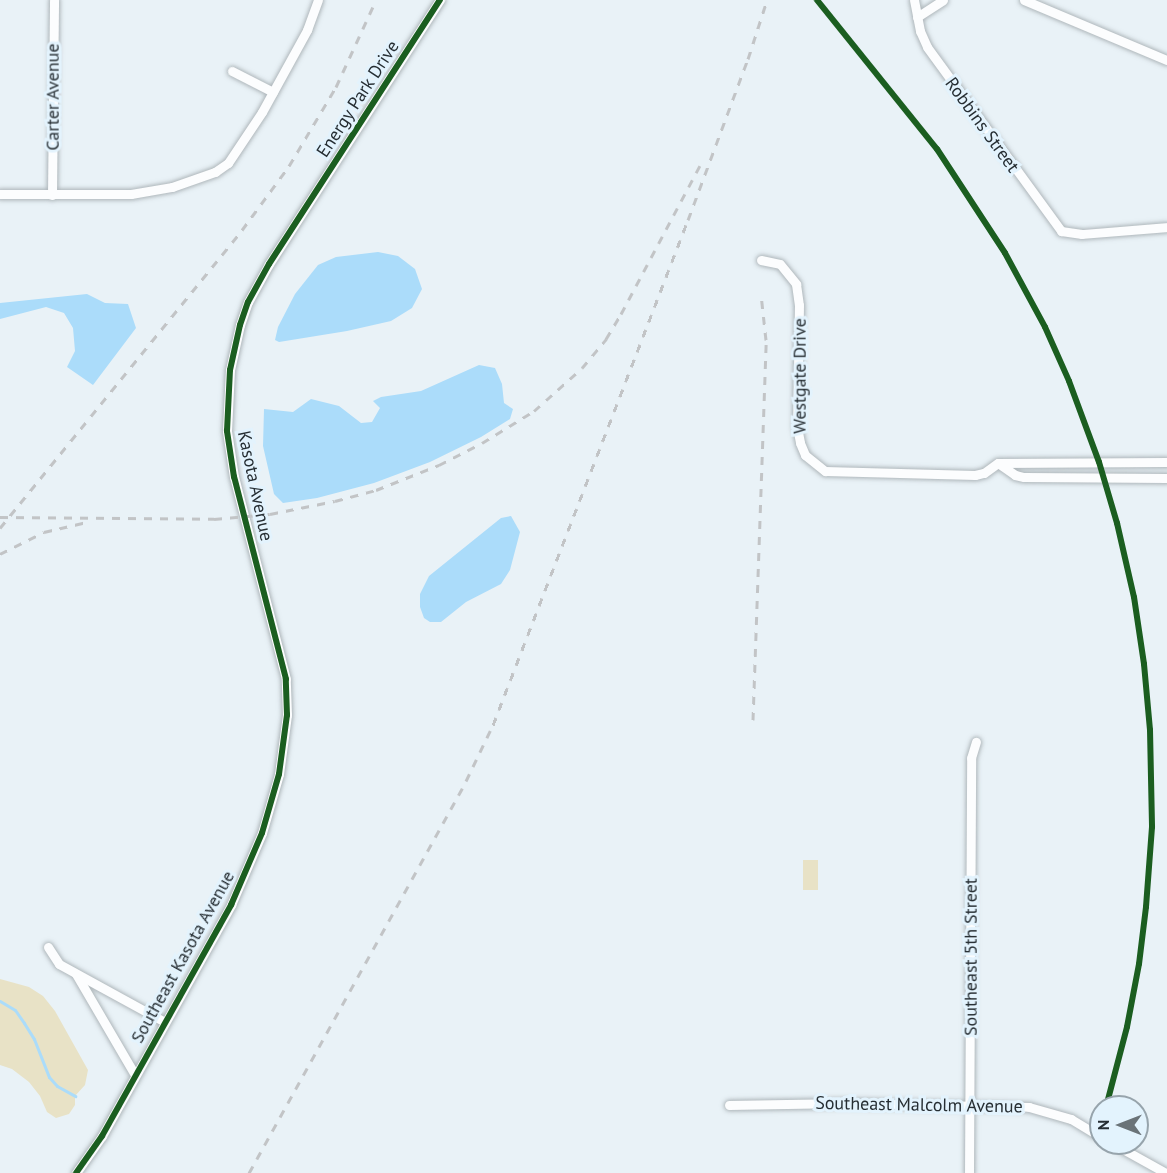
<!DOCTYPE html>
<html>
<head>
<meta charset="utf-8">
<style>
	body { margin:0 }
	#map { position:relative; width:1167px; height:1173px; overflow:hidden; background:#e9f2f7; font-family:"PT Sans",sans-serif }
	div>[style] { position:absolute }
	.green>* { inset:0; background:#e8e2c6 }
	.water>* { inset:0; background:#abdcfa }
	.stream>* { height:3px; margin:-1.5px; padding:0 1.5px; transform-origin:1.5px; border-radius:1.5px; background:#abdcfa }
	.roads { filter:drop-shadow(0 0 2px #afb7bb) drop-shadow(0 0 2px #afb7bb) }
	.minor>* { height:9px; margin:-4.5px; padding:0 4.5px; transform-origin:4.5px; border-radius:4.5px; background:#fcfdfe }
	.rail>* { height:3px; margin-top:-1.5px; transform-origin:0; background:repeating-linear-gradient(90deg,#c2c4c6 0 8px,transparent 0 16px) }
	.cycleway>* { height:6px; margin:-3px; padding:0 3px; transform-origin:3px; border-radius:3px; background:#1b5e20 }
	span { translate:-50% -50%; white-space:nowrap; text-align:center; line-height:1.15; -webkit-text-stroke:6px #e3f3fd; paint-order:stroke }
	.street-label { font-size:18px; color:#262e33 }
	.north { position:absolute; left:1089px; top:1095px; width:60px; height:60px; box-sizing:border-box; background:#e3f3fd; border:2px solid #97a4ac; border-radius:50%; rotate:270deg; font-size:16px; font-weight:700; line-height:24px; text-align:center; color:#262e33 }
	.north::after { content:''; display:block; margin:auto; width:21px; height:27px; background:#6a7378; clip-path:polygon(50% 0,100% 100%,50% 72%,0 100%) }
</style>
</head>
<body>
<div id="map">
	<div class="green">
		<i style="clip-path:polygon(803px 860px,818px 860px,818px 890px,803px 890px)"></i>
		<i style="clip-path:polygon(0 979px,29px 987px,43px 996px,55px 1011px,88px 1070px,85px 1085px,75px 1096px,75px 1105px,69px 1114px,56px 1118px,47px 1112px,40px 1096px,29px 1082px,12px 1069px,0 1065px)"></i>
	</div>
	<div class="water">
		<i style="clip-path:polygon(378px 252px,398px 256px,415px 269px,422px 289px,412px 308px,391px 321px,347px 331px,279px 342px,275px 340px,278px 327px,295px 294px,318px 265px,336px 257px)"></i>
		<i style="clip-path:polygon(87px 294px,105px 303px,128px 304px,136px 328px,93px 385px,67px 367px,75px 351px,73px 328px,64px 313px,46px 307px,0 319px,0 303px)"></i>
		<i style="clip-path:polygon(479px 365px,495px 368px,502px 384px,504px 403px,513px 409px,510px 419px,481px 437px,430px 462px,374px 483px,317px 498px,283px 503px,274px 494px,263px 446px,264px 409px,293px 412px,311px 399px,339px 406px,361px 423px,372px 422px,380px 408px,373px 401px,381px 397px,421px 391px)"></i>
		<i style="clip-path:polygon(511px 516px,520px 532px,510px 570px,501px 584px,466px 602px,441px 622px,430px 622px,424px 618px,420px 607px,420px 594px,429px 576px,501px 518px)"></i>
	</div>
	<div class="stream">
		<i style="left:0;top:1001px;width:17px;rotate:31deg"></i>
		<i style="left:15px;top:1010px;width:16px;rotate:55deg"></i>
		<i style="left:24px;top:1023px;width:19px;rotate:58deg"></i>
		<i style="left:34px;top:1039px;width:41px;rotate:68.5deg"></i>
		<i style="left:49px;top:1077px;width:12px;rotate:48deg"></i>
		<i style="left:57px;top:1086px;width:21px;rotate:29deg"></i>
	</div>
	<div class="roads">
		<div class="minor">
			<i style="left:914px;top:0;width:32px;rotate:79deg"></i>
			<i style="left:920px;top:31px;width:17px;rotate:66deg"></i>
			<i style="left:927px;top:47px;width:228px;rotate:53.9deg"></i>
			<i style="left:1061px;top:231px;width:21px;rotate:8deg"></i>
			<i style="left:1082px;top:234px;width:85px;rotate:-4.7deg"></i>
			<i style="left:1024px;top:0;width:155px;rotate:22.8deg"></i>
			<i style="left:917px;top:17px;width:31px;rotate:-33deg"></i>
			<i style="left:232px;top:71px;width:46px;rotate:27.1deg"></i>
			<i style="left:0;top:194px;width:131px"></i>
			<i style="left:131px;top:194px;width:42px;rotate:-9.7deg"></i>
			<i style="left:172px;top:187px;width:46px;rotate:-19.2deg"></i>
			<i style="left:215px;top:172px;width:16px;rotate:-35deg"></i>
			<i style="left:228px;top:163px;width:61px;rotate:-56.3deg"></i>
			<i style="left:262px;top:112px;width:94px;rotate:-61.2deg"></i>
			<i style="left:307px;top:30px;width:32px;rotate:-70deg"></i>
			<i style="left:52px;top:195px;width:195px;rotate:-89.4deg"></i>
			<i style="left:761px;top:260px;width:19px;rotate:12deg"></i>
			<i style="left:780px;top:264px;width:26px;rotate:51deg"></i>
			<i style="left:796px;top:284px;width:21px;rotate:82deg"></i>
			<i style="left:799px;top:305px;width:122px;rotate:90.9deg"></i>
			<i style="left:797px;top:427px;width:16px;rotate:79deg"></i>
			<i style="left:800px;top:443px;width:13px;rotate:67deg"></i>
			<i style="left:805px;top:455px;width:26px;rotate:39deg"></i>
			<i style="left:825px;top:471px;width:150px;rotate:1.5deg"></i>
			<i style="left:975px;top:475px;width:9px;rotate:-13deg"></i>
			<i style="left:984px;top:473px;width:17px;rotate:-36deg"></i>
			<i style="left:998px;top:463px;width:169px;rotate:-0.3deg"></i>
			<i style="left:998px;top:463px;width:21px;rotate:35deg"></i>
			<i style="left:1015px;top:475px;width:9px;rotate:13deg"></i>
			<i style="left:1024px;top:477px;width:143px;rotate:0.4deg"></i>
			<i style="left:48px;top:947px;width:20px;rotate:57deg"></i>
			<i style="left:59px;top:964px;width:121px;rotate:28.7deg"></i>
			<i style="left:76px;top:974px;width:117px;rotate:59.7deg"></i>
			<i style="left:729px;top:1105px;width:115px;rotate:-1deg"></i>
			<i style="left:844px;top:1103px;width:185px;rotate:1.2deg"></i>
			<i style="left:1029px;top:1107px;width:44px;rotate:15.9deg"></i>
			<i style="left:1071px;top:1119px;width:35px;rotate:31deg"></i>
			<i style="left:1112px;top:1143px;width:62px;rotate:29.1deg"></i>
			<i style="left:76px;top:1173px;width:45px;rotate:-54.9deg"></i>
			<i style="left:102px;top:1136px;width:265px;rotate:-60.8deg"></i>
			<i style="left:231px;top:905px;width:78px;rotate:-66.7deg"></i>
			<i style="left:262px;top:833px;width:61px;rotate:-73.9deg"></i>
			<i style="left:279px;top:774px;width:60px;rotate:-82.3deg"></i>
			<i style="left:287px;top:715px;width:36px;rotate:-92deg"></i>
			<i style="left:286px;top:679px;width:209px;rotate:-104.4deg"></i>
			<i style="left:234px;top:477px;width:47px;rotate:-98.7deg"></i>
			<i style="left:227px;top:431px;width:61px;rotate:-87.2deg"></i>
			<i style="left:230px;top:370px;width:46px;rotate:-77.5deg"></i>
			<i style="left:240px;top:325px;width:24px;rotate:-71deg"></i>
			<i style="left:248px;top:302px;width:43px;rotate:-61.1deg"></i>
			<i style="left:269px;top:264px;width:315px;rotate:-57.1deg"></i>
			<i style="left:969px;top:1173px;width:415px;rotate:-89.7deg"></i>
			<i style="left:971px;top:758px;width:17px;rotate:-73deg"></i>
		</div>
	</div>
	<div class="rail">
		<i style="left:0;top:517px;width:214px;rotate:0.5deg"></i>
		<i style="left:214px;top:519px;width:56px;rotate:-5.1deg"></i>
		<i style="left:270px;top:514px;width:66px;rotate:-11.3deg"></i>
		<i style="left:335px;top:501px;width:42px;rotate:-15deg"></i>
		<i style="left:376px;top:490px;width:68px;rotate:-21.6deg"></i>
		<i style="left:439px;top:465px;width:48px;rotate:-27.1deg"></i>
		<i style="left:482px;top:443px;width:61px;rotate:-31.6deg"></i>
		<i style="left:534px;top:411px;width:64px;rotate:-41.9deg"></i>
		<i style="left:582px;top:368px;width:38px;rotate:-50deg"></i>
		<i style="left:606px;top:339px;width:29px;rotate:-59deg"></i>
		<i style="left:621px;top:314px;width:174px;rotate:-62deg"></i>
		<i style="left:0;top:528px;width:384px;rotate:-50.9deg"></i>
		<i style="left:242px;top:230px;width:79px;rotate:-53.7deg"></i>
		<i style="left:289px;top:166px;width:92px;rotate:-59.3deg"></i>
		<i style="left:336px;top:87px;width:96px;rotate:-65.3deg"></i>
		<i style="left:0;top:554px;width:49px;rotate:-26.6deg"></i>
		<i style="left:44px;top:532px;width:44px;rotate:-13.1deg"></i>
		<i style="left:753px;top:720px;width:380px;rotate:-88deg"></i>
		<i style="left:766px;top:340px;width:46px;rotate:-96.2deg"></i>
		<i style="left:249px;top:1173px;width:448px;rotate:-61deg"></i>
		<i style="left:466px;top:781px;width:62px;rotate:-64.3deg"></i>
		<i style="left:493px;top:725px;width:541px;rotate:-68.89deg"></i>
		<i style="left:688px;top:220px;width:172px;rotate:-69.6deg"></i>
		<i style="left:748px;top:59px;width:62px;rotate:-72.1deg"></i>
	</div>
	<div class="cycleway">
		<i style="left:817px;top:0;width:191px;rotate:51.2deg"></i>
		<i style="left:937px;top:149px;width:124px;rotate:56.8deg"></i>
		<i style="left:1005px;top:253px;width:84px;rotate:61.6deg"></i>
		<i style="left:1045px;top:327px;width:59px;rotate:66deg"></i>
		<i style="left:1069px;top:381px;width:86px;rotate:69.7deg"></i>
		<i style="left:1099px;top:462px;width:64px;rotate:73.6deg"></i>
		<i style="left:1117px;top:523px;width:76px;rotate:77.1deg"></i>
		<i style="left:1134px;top:597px;width:68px;rotate:81.5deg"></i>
		<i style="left:1144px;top:664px;width:66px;rotate:84.8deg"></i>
		<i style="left:1150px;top:730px;width:97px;rotate:88.8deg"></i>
		<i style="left:1152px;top:827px;width:80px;rotate:94.3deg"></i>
		<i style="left:1146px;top:907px;width:57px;rotate:97deg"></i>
		<i style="left:1139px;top:964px;width:64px;rotate:100.8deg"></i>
		<i style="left:1127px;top:1027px;width:83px;rotate:104.7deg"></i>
		<i style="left:76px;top:1173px;width:45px;rotate:-54.9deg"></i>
		<i style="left:102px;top:1136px;width:265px;rotate:-60.8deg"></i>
		<i style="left:231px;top:905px;width:78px;rotate:-66.7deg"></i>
		<i style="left:262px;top:833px;width:61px;rotate:-73.9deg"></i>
		<i style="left:279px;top:774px;width:60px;rotate:-82.3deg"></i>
		<i style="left:287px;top:715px;width:36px;rotate:-92deg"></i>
		<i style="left:286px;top:679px;width:209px;rotate:-104.4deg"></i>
		<i style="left:234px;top:477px;width:47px;rotate:-98.7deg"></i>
		<i style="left:227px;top:431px;width:61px;rotate:-87.2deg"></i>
		<i style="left:230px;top:370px;width:46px;rotate:-77.5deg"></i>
		<i style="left:240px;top:325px;width:24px;rotate:-71deg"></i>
		<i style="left:248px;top:302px;width:43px;rotate:-61.1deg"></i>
		<i style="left:269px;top:264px;width:315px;rotate:-57.1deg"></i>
	</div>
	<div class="street-label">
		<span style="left:53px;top:97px;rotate:-90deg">Carter Avenue</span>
		<span style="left:358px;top:99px;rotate:-57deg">Energy Park Drive</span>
		<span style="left:982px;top:125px;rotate:54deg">Robbins Street</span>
		<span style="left:800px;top:376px;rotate:-90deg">Westgate Drive</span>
		<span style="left:255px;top:486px;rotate:78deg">Kasota Avenue</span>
		<span style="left:183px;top:957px;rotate:-61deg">Southeast Kasota Avenue</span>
		<span style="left:971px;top:957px;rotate:-90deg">Southeast 5th Street</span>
		<span style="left:919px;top:1105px;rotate:1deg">Southeast Malcolm Avenue</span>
	</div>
	<div class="north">N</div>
</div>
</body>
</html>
